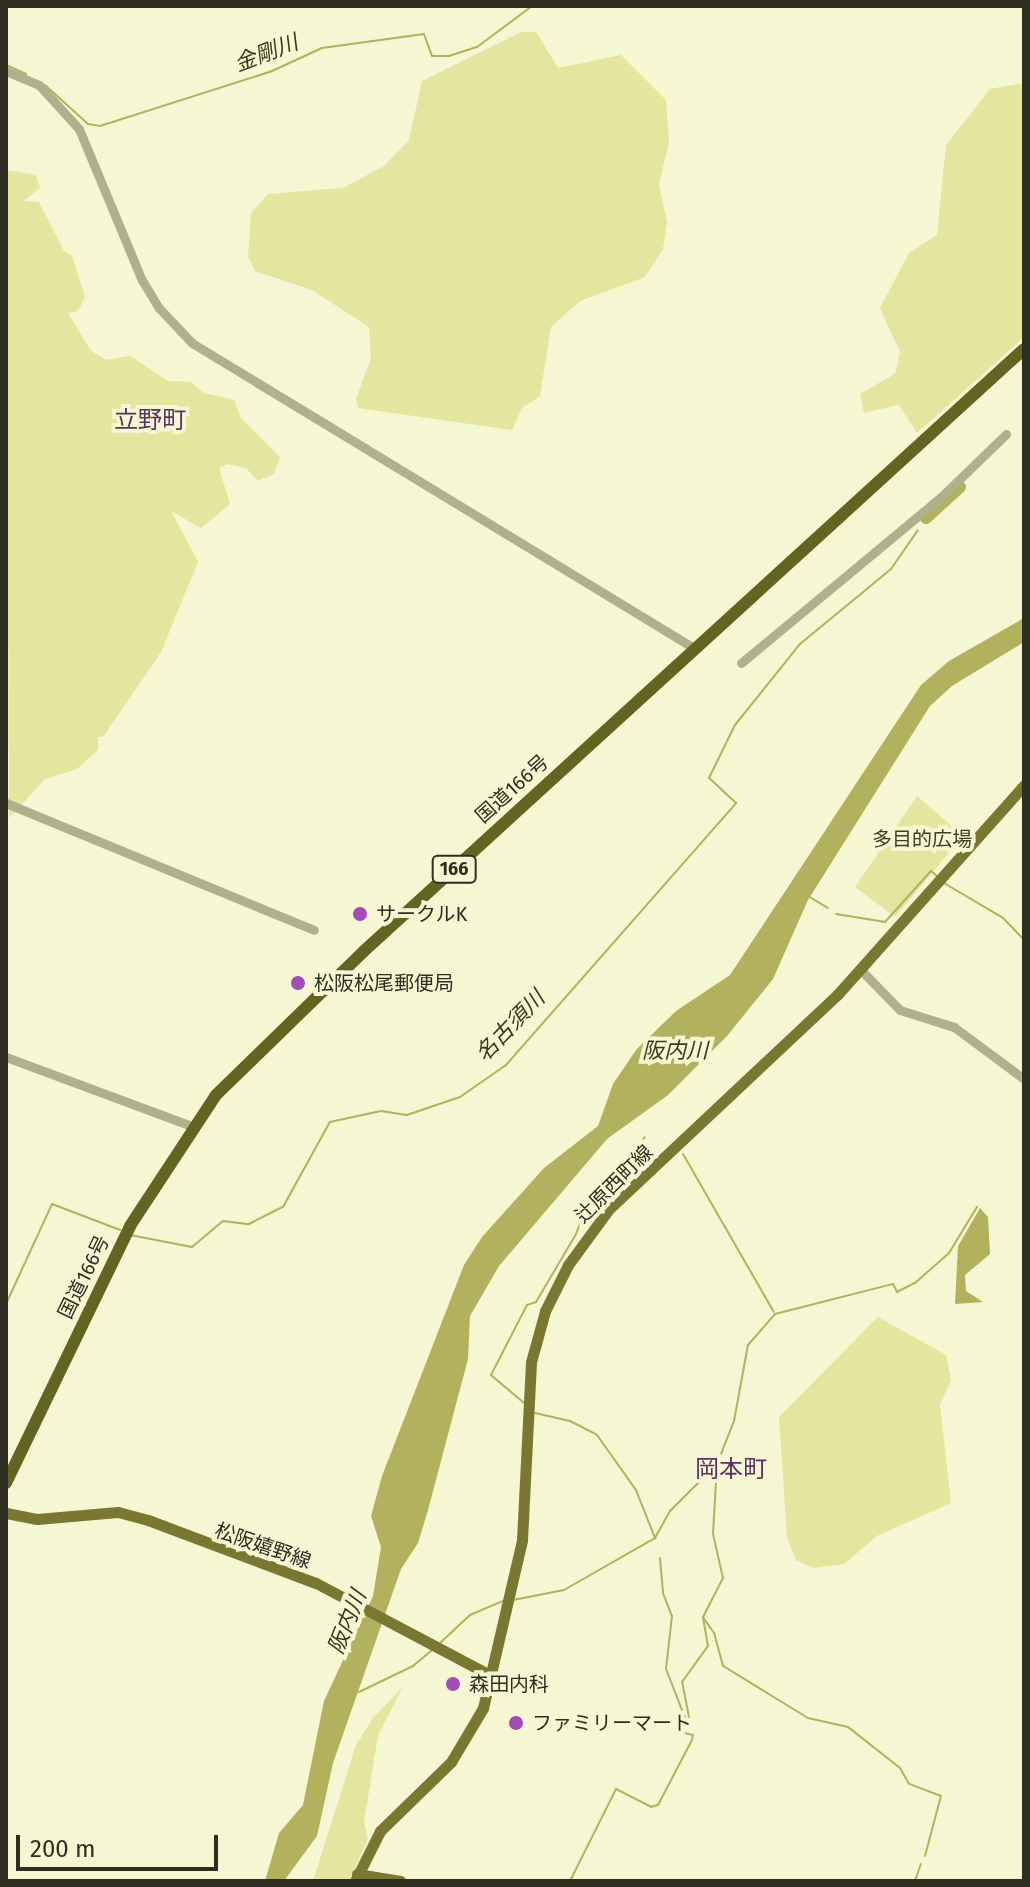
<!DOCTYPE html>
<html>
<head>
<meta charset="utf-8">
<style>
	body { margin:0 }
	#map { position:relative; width:1030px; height:1887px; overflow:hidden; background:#f5f6d2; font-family:"Fira Sans","Noto Sans JP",sans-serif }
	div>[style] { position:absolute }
	.green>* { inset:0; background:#e4e59e }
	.water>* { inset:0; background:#b2b25e }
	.stream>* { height:2px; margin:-1px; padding:0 1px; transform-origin:1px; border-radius:1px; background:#b2b25e }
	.river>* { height:12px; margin:-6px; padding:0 6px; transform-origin:6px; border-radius:6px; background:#b2b25e }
	.minor>* { height:9px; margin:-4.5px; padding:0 4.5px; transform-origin:4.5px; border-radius:4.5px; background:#afb18d }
	.major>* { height:11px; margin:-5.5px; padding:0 5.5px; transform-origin:5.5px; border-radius:5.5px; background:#787833 }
	.highway>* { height:12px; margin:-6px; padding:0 6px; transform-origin:6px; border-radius:6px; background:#636322 }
	.dots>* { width:22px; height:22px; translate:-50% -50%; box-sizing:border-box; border:4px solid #f5f6d2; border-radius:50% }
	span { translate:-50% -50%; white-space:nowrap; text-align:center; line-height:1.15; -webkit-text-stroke:8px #f5f6d2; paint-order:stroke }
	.shield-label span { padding:2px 6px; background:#f5f6d2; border:2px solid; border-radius:6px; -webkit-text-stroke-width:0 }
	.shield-label { font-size:18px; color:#2d2e20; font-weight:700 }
	.street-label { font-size:20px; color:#2d2e20 }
	.park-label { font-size:20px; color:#3f3f1b }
	.poi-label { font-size:20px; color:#2d2e20 }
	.left { translate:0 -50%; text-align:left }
	.water-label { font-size:22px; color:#3a3a16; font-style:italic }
	.quarter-label { font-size:24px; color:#5b3065 }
	.frame { position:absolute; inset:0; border:8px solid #2d2e20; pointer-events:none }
	.scale { position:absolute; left:16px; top:1835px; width:202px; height:36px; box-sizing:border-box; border:4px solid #2d2e20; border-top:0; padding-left:10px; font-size:24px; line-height:28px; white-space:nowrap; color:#2d2e20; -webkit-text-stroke:6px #f5f6d2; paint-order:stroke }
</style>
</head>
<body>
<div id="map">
	<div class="green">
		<i style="clip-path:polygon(521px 32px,536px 32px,558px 68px,621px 55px,666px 100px,669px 141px,659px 185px,667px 223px,663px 249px,645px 277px,580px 301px,551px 327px,540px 396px,522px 408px,512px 430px,358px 408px,356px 398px,371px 359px,369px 327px,312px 290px,255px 271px,248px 256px,251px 213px,268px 194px,343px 188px,384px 166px,409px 140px,422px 81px)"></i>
		<i style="clip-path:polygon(1024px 83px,1024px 337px,917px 433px,899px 405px,864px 413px,860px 394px,895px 374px,900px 352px,880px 308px,909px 253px,937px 235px,946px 145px,990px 89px)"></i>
		<i style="clip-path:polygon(6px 170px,36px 175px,40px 188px,24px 201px,39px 202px,64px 251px,72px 256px,85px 297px,78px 311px,68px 313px,91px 351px,106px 360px,130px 356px,168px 381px,191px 382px,204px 393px,234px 400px,241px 418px,280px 457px,274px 474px,258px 481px,246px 468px,227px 464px,219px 468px,230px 504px,201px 528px,171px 511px,198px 562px,161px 652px,103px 737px,98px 737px,98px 750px,77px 769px,45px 779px,9px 818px)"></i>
		<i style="clip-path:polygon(917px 796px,963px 836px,895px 917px,855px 887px)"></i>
		<i style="clip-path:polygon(878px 1317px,946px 1355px,951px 1380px,940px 1405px,951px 1503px,877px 1536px,844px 1564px,813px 1568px,796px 1560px,787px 1537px,779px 1417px)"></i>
		<i style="clip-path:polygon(403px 1687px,378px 1735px,364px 1822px,368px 1839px,349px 1881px,313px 1881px,356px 1745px,373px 1718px)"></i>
	</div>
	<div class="water">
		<i style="clip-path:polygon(1024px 618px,1024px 642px,952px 686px,930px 706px,808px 900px,773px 979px,727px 1036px,668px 1095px,607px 1139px,499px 1266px,470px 1316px,468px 1359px,428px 1510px,418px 1543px,401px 1569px,333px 1763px,317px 1836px,284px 1881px,265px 1881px,279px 1833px,303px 1805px,324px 1701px,373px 1596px,381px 1547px,371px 1516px,382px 1476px,464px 1265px,482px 1237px,544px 1168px,598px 1126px,613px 1084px,636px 1050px,676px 1011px,730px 975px,921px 685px,949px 661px)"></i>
		<i style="clip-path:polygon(980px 1208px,988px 1217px,990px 1254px,965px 1275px,966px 1291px,983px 1302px,955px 1304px,958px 1246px)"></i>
	</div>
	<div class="stream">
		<i style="left:6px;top:65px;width:22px;rotate:24deg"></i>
		<i style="left:45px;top:85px;width:58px;rotate:42.2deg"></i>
		<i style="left:88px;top:124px;width:12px;rotate:9deg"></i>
		<i style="left:100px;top:126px;width:181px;rotate:-17.7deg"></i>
		<i style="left:272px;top:71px;width:55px;rotate:-24.7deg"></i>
		<i style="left:322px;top:48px;width:103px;rotate:-7.8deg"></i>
		<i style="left:424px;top:34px;width:23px;rotate:70deg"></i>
		<i style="left:432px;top:56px;width:17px"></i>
		<i style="left:449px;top:56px;width:29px;rotate:-18deg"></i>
		<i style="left:477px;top:47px;width:69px;rotate:-36.7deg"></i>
		<i style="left:944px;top:883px;width:69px;rotate:30.7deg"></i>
		<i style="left:1003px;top:918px;width:30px;rotate:46deg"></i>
		<i style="left:808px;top:896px;width:23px;rotate:31deg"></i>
		<i style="left:836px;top:914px;width:50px;rotate:9.3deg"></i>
		<i style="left:885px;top:922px;width:69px;rotate:-48deg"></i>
		<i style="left:931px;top:871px;width:8px;rotate:40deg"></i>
		<i style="left:683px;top:1154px;width:182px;rotate:60.1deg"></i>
		<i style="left:130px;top:1235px;width:63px;rotate:11deg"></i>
		<i style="left:192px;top:1247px;width:40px;rotate:-40deg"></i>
		<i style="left:223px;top:1221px;width:26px;rotate:7deg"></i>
		<i style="left:249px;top:1224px;width:38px;rotate:-27deg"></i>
		<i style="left:283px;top:1207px;width:97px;rotate:-61.1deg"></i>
		<i style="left:330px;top:1122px;width:52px;rotate:-12.2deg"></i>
		<i style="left:381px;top:1111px;width:26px;rotate:9deg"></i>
		<i style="left:407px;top:1115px;width:56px;rotate:-18.8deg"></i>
		<i style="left:460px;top:1097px;width:56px;rotate:-34.8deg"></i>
		<i style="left:506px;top:1065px;width:349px;rotate:-48.7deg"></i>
		<i style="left:736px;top:803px;width:37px;rotate:-137deg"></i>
		<i style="left:709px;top:778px;width:59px;rotate:-63.9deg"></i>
		<i style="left:735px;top:725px;width:104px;rotate:-51.3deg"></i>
		<i style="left:800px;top:644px;width:118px;rotate:-39.5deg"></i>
		<i style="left:891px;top:569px;width:47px;rotate:-55.3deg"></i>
		<i style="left:6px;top:1304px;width:110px;rotate:-65.3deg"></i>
		<i style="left:52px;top:1204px;width:73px;rotate:20.9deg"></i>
		<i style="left:524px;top:1403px;width:43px;rotate:-139.7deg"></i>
		<i style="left:491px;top:1375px;width:79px;rotate:-62.8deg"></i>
		<i style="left:527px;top:1305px;width:9px;rotate:-18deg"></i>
		<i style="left:536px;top:1302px;width:79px;rotate:-59.5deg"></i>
		<i style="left:576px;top:1234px;width:28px;rotate:-69deg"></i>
		<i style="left:586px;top:1208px;width:92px;rotate:-50.3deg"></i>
		<i style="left:535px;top:1413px;width:36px;rotate:13deg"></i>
		<i style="left:570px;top:1421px;width:30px;rotate:27deg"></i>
		<i style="left:597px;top:1435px;width:67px;rotate:54.7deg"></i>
		<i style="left:636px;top:1490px;width:52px;rotate:68.4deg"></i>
		<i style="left:660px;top:1558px;width:35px;rotate:85deg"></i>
		<i style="left:663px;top:1593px;width:25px;rotate:69deg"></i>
		<i style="left:672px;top:1616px;width:53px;rotate:96.5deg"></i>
		<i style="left:666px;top:1669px;width:58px;rotate:68.7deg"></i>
		<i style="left:513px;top:1600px;width:52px;rotate:-11.1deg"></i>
		<i style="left:564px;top:1590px;width:105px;rotate:-29.7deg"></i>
		<i style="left:655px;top:1538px;width:31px;rotate:-61deg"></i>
		<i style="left:670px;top:1511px;width:65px;rotate:-45deg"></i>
		<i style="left:440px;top:1643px;width:41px;rotate:-43deg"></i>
		<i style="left:470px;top:1615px;width:36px;rotate:-23deg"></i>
		<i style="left:359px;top:1692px;width:60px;rotate:-25.7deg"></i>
		<i style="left:413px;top:1666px;width:25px;rotate:-40deg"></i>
		<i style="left:689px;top:1717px;width:36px;rotate:-101deg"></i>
		<i style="left:682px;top:1682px;width:44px;rotate:-54.2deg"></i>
		<i style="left:708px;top:1646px;width:28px;rotate:-100deg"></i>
		<i style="left:925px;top:1856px;width:62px;rotate:-75.1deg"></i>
		<i style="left:941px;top:1796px;width:34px;rotate:-159deg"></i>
		<i style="left:909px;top:1784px;width:18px;rotate:-119deg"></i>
		<i style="left:900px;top:1768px;width:66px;rotate:-141.7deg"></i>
		<i style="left:848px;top:1727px;width:41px;rotate:-167.3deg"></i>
		<i style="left:808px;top:1718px;width:100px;rotate:-148.5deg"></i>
		<i style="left:723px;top:1666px;width:34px;rotate:-105deg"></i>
		<i style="left:714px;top:1633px;width:19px;rotate:-125deg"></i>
		<i style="left:703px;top:1617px;width:44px;rotate:-62.9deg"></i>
		<i style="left:723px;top:1578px;width:45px;rotate:-102.8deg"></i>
		<i style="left:713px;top:1534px;width:70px;rotate:-86.7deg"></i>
		<i style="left:717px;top:1464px;width:46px;rotate:-68.4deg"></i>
		<i style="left:734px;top:1421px;width:77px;rotate:-79.6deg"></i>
		<i style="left:748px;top:1345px;width:41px;rotate:-48.9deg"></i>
		<i style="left:775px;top:1314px;width:122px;rotate:-14.3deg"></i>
		<i style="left:893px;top:1284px;width:9px;rotate:63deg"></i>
		<i style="left:897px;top:1292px;width:20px;rotate:-27deg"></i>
		<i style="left:915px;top:1283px;width:45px;rotate:-41.4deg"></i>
		<i style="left:949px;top:1253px;width:54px;rotate:-58.7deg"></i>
		<i style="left:570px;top:1881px;width:103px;rotate:-63.4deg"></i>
		<i style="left:616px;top:1789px;width:39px;rotate:27deg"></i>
		<i style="left:651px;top:1807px;width:7px;rotate:-16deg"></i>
		<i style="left:658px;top:1805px;width:73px;rotate:-62.4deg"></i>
		<i style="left:692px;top:1740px;width:5px;rotate:-79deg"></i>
		<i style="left:693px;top:1735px;width:9px;rotate:-167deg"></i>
		<i style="left:915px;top:1881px;width:18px;rotate:-71deg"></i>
	</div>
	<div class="river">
		<i style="left:926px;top:518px;width:46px;rotate:-42.4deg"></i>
	</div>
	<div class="minor">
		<i style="left:6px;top:71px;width:36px;rotate:23deg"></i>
		<i style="left:39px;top:85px;width:59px;rotate:47.7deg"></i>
		<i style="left:79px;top:129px;width:164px;rotate:67.4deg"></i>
		<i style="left:142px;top:280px;width:33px;rotate:59deg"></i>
		<i style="left:159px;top:308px;width:48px;rotate:46.7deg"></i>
		<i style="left:192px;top:343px;width:587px;rotate:31.28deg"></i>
		<i style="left:741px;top:663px;width:259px;rotate:-39.7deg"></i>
		<i style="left:940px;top:498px;width:92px;rotate:-44.1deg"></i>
		<i style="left:6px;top:803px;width:333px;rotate:22.4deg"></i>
		<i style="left:860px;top:969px;width:57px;rotate:45.7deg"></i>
		<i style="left:900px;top:1010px;width:57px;rotate:17.5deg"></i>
		<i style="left:954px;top:1027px;width:87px;rotate:36.6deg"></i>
		<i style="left:6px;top:1057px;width:198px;rotate:20.4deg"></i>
	</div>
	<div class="major">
		<i style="left:6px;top:1513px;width:32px;rotate:11deg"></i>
		<i style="left:37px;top:1519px;width:81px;rotate:-4.9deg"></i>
		<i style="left:118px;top:1512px;width:31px;rotate:15deg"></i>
		<i style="left:148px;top:1520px;width:179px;rotate:20.6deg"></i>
		<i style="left:316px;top:1583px;width:199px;rotate:27.9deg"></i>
		<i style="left:357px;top:1874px;width:44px;rotate:9.2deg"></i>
		<i style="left:355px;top:1881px;width:56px;rotate:-63.4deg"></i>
		<i style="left:380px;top:1831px;width:99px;rotate:-44.2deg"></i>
		<i style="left:451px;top:1762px;width:63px;rotate:-59.3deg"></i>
		<i style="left:483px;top:1708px;width:172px;rotate:-76.9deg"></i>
		<i style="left:522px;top:1540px;width:178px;rotate:-87.1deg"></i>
		<i style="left:531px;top:1362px;width:53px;rotate:-74.6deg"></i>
		<i style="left:545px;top:1311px;width:51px;rotate:-63.4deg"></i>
		<i style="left:568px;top:1265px;width:69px;rotate:-53.8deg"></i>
		<i style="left:609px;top:1209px;width:313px;rotate:-43.2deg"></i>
		<i style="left:837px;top:995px;width:281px;rotate:-48.3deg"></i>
	</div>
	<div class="highway">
		<i style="left:6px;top:1483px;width:285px;rotate:-64.2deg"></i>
		<i style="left:130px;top:1226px;width:157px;rotate:-56.7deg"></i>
		<i style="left:216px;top:1095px;width:206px;rotate:-44.2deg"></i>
		<i style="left:364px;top:951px;width:893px;rotate:-42.37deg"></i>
	</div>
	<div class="dots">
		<i style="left:360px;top:914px;background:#a34bb7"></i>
		<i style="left:298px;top:983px;background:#a34bb7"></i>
		<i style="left:453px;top:1684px;background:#a34bb7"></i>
		<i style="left:516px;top:1723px;background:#a34bb7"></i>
	</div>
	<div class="shield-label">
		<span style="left:454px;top:869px">166</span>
	</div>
	<div class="street-label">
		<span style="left:512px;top:789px;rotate:-42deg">国道166号</span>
		<span style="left:614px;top:1184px;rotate:-45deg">辻原西町線</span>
		<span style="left:84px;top:1277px;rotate:-64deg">国道166号</span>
		<span style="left:263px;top:1546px;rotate:19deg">松阪嬉野線</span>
	</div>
	<div class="park-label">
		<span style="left:922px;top:839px">多目的広場</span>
	</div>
	<div class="poi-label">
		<span class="left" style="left:376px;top:914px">サークルK</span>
		<span class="left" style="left:314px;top:983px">松阪松尾郵便局</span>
		<span class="left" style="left:469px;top:1684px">森田内科</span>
		<span class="left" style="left:532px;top:1723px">ファミリーマート</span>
	</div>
	<div class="water-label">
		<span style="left:266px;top:53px;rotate:-21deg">金剛川</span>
		<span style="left:510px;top:1026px;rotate:-46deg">名古須川</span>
		<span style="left:675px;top:1051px">阪内川</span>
		<span style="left:347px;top:1622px;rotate:-68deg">阪内川</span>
	</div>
	<div class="quarter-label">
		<span style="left:150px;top:421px">立野町</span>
		<span style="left:731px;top:1470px">岡本町</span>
	</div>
	<div class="frame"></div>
	<div class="scale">200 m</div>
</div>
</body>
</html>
